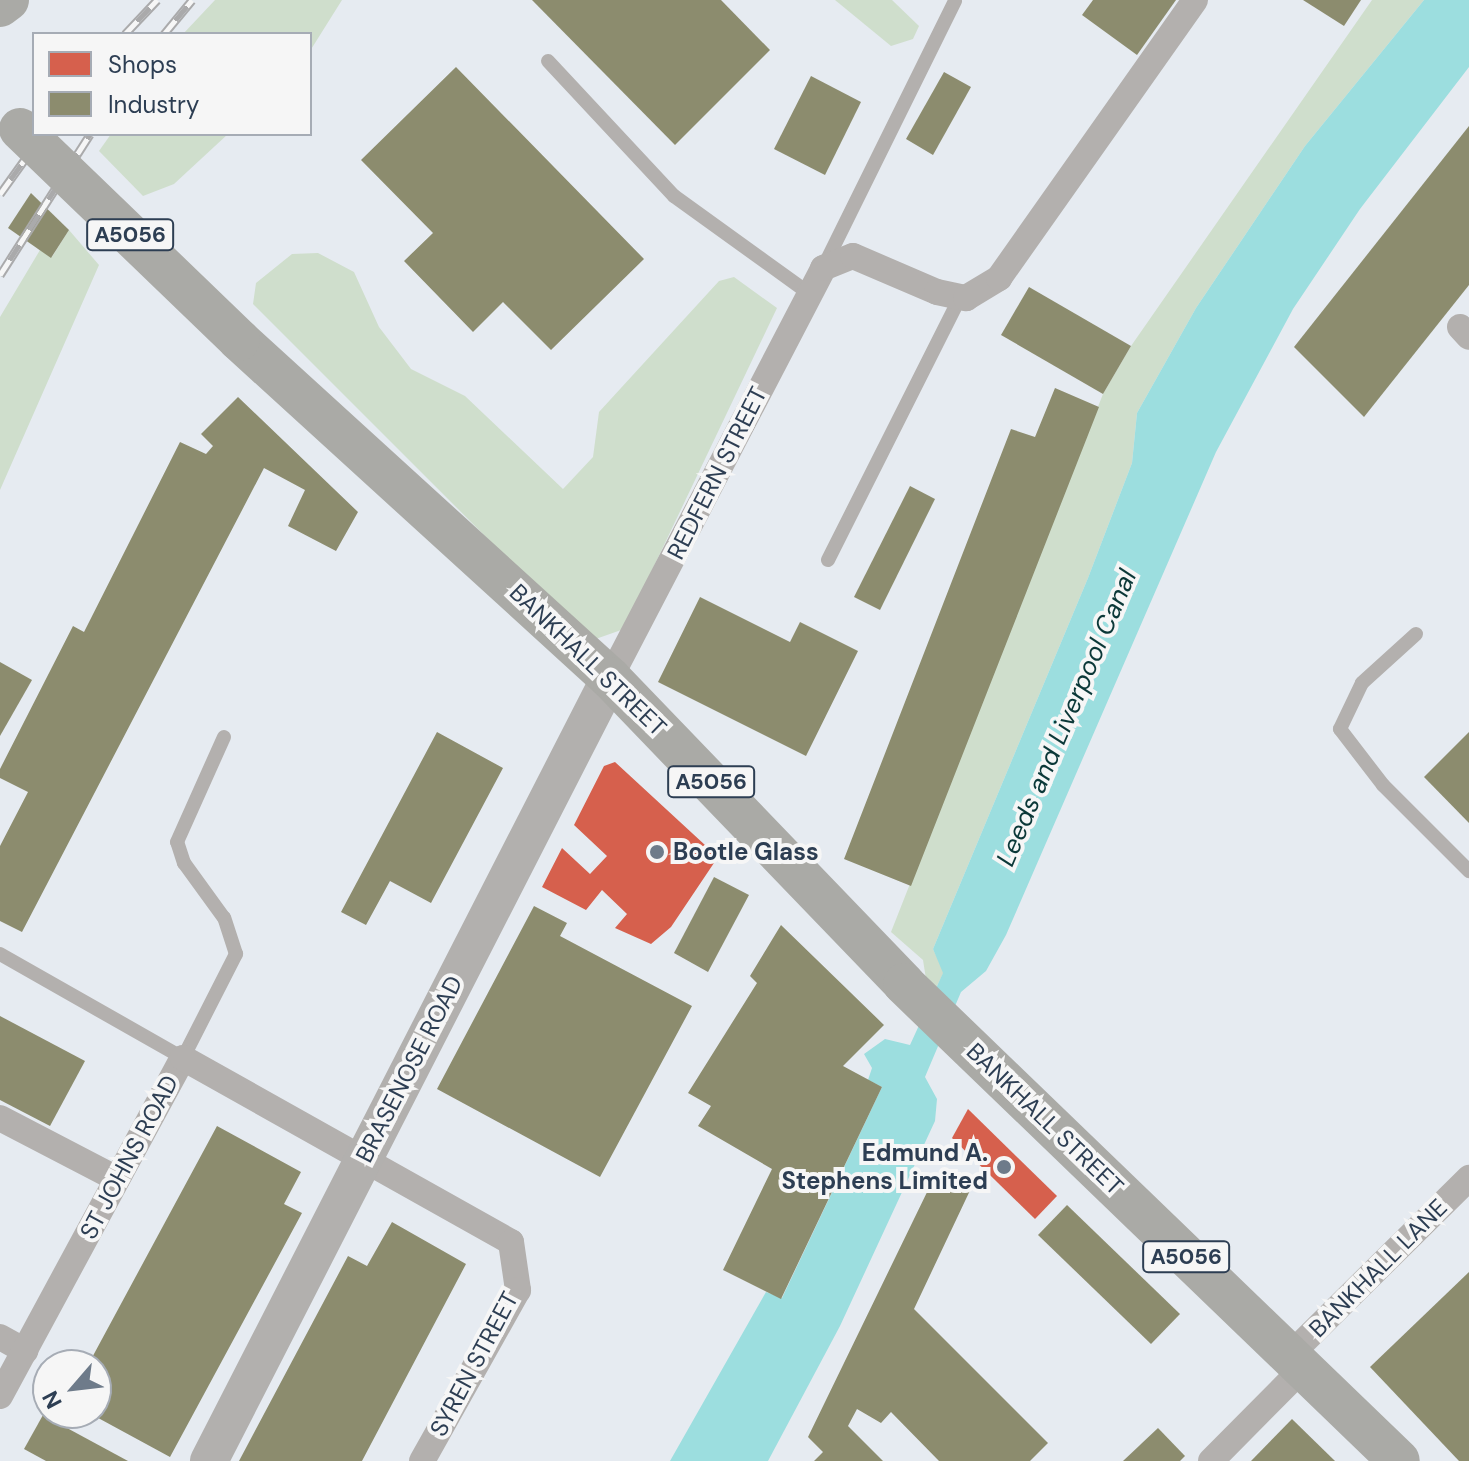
<!DOCTYPE html>
<html>
<head>
<meta charset="utf-8">
<style>
	body { margin:0 }
	#map { position:relative; width:1469px; height:1461px; overflow:hidden; background:#e6ebf1; font-family:"DM Sans",sans-serif }
	div>[style] { position:absolute }
	.green>* { inset:0; background:#cfdecc }
	.water>* { inset:0; background:#9cdedf }
	.shops>* { inset:0; background:#d6604d }
	.industry>* { inset:0; background:#8c8c6e }
	.service>* { height:14px; margin:-7px; padding:0 7px; transform-origin:7px; border-radius:7px; background:#b3b0ae }
	.minor>* { height:26px; margin:-13px; padding:0 13px; transform-origin:13px; border-radius:13px; background:#b3b0ae }
	.secondary>* { height:38px; margin:-19px; padding:0 19px; transform-origin:19px; border-radius:19px; background:#b2b0ae }
	.primary>* { height:42px; margin:-21px; padding:0 21px; transform-origin:21px; border-radius:21px; background:#aaaaa6 }
	.rail>* { height:9px; margin-top:-4.5px; transform-origin:0; background:repeating-linear-gradient(90deg,#f6f6f6 0 18px,#aaaaab 0 36px); box-sizing:border-box; border-block:2px solid #aaaaab }
	.primary-bridge>* { height:42px; margin:-21px; padding:0 21px; transform-origin:21px; border-radius:21px; background:#aaaaa6 }
	.dots>* { width:22px; height:22px; translate:-50% -50%; box-sizing:border-box; border:4px solid #f6f6f6; border-radius:50% }
	span { translate:-50% -50%; white-space:nowrap; text-align:center; line-height:1.15; -webkit-text-stroke:8px #f6f6f6; paint-order:stroke }
	.shield-label span { padding:2px 6px; background:#f6f6f6; border:2px solid; border-radius:6px; -webkit-text-stroke-width:0 }
	.shield-label { font-size:22px; color:#2d3e53; font-weight:700 }
	.street-label { font-size:24px; color:#2d3e53 }
	.poi-label { font-size:24px; color:#2d3e53; font-weight:700 }
	.left { translate:0 -50%; text-align:left }
	.right { translate:-100% -50%; text-align:right }
	.water-label { font-size:26px; color:#0b3838; font-style:italic }
	.legend { position:absolute; left:32px; top:32px; width:280px; height:104px; box-sizing:border-box; background:#f6f6f6; border:2px solid #a6acb5; margin:0; padding:10px 14px; list-style:none; font-size:24px; color:#2d3e53 }
	.legend li { display:flex; align-items:center; gap:16px; height:40px }
	.legend b { width:40px; border:2px solid #a6acb5 }
	.north { position:absolute; left:32px; top:1349px; width:80px; height:80px; box-sizing:border-box; background:#f6f6f6; border:2px solid #a6acb5; border-radius:50%; rotate:242deg; font-size:22px; font-weight:700; line-height:32px; text-align:center; color:#2d3e53 }
	.north::after { content:''; display:block; margin:auto; width:28px; height:36px; background:#6e7b8a; clip-path:polygon(50% 0,100% 100%,50% 72%,0 100%) }
</style>
</head>
<body>
<div id="map">
	<div class="green">
		<i style="clip-path:polygon(215px 0,342px 0,310px 51px,310px 34px,183px 34px)"></i>
		<i style="clip-path:polygon(835px 0,892px 0,919px 26px,913px 39px,891px 46px)"></i>
		<i style="clip-path:polygon(1372px 0,1424px 0,1305px 146px,1196px 308px,1137px 413px,1132px 463px,1088px 578px,933px 949px,944px 972px,936px 988px,926px 979px,923px 960px,891px 932px,1103px 394px,1131px 346px)"></i>
		<i style="clip-path:polygon(111px 134px,228px 134px,174px 184px,143px 196px,99px 151px)"></i>
		<i style="clip-path:polygon(69px 230px,99px 265px,0 490px,0 317px,40px 250px,52px 257px)"></i>
		<i style="clip-path:polygon(318px 253px,354px 272px,379px 327px,411px 369px,465px 396px,563px 489px,593px 457px,599px 412px,719px 281px,734px 277px,777px 308px,624px 629px,590px 641px,253px 304px,256px 283px,292px 254px)"></i>
	</div>
	<div class="water">
		<i style="clip-path:polygon(1424px 0,1469px 0,1469px 67px,1360px 209px,1293px 309px,1216px 452px,1006px 935px,986px 971px,961px 992px,925px 1077px,937px 1099px,935px 1121px,840px 1326px,768px 1461px,670px 1461px,766px 1292px,782px 1298px,882px 1087px,868px 1080px,872px 1068px,864px 1054px,885px 1039px,910px 1045px,943px 973px,933px 949px,1088px 578px,1132px 463px,1137px 413px,1196px 308px,1305px 146px)"></i>
	</div>
	<div class="shops">
		<i style="clip-path:polygon(615px 762px,718px 857px,671px 927px,651px 944px,615px 928px,627px 914px,602px 890px,586px 910px,542px 887px,562px 848px,590px 874px,607px 856px,574px 825px,604px 766px)"></i>
		<i style="clip-path:polygon(968px 1109px,1057px 1196px,1035px 1219px,952px 1138px)"></i>
	</div>
	<div class="industry">
		<i style="clip-path:polygon(532px 0,721px 0,770px 50px,675px 145px)"></i>
		<i style="clip-path:polygon(1093px 0,1176px 0,1137px 55px,1082px 15px)"></i>
		<i style="clip-path:polygon(1303px 0,1361px 0,1344px 26px)"></i>
		<i style="clip-path:polygon(456px 67px,644px 259px,551px 350px,503px 302px,473px 332px,404px 261px,433px 233px,361px 160px)"></i>
		<i style="clip-path:polygon(944px 72px,971px 87px,933px 155px,906px 139px)"></i>
		<i style="clip-path:polygon(811px 76px,861px 102px,825px 175px,774px 149px)"></i>
		<i style="clip-path:polygon(1469px 126px,1469px 285px,1364px 417px,1294px 347px)"></i>
		<i style="clip-path:polygon(31px 193px,69px 230px,51px 258px,8px 228px)"></i>
		<i style="clip-path:polygon(1029px 287px,1131px 346px,1103px 394px,1001px 335px)"></i>
		<i style="clip-path:polygon(1055px 388px,1099px 407px,911px 886px,844px 859px,1011px 429px,1035px 437px)"></i>
		<i style="clip-path:polygon(238px 397px,358px 512px,336px 551px,288px 526px,305px 490px,264px 468px,22px 932px,0 921px,0 846px,28px 792px,0 778px,0 769px,73px 626px,84px 632px,180px 442px,206px 454px,213px 446px,201px 434px)"></i>
		<i style="clip-path:polygon(910px 486px,935px 499px,880px 610px,854px 597px)"></i>
		<i style="clip-path:polygon(700px 597px,790px 642px,800px 622px,858px 651px,806px 756px,658px 682px)"></i>
		<i style="clip-path:polygon(0 662px,32px 680px,0 736px)"></i>
		<i style="clip-path:polygon(437px 732px,503px 768px,431px 903px,390px 881px,366px 925px,341px 912px)"></i>
		<i style="clip-path:polygon(1469px 732px,1469px 823px,1424px 777px)"></i>
		<i style="clip-path:polygon(714px 877px,749px 895px,708px 972px,674px 953px)"></i>
		<i style="clip-path:polygon(534px 906px,567px 923px,560px 936px,692px 1006px,600px 1177px,437px 1089px)"></i>
		<i style="clip-path:polygon(781px 925px,884px 1025px,843px 1066px,882px 1087px,781px 1299px,723px 1270px,772px 1169px,698px 1126px,711px 1106px,688px 1093px,757px 983px,750px 976px)"></i>
		<i style="clip-path:polygon(0 1016px,85px 1061px,50px 1126px,0 1100px)"></i>
		<i style="clip-path:polygon(217px 1126px,301px 1172px,284px 1204px,302px 1213px,170px 1457px,89px 1413px,96px 1413px,96px 1365px,88px 1365px)"></i>
		<i style="clip-path:polygon(960px 1175px,974px 1182px,914px 1309px,1048px 1443px,1030px 1461px,939px 1461px,891px 1412px,881px 1423px,857px 1409px,848px 1426px,883px 1461px,814px 1461px,823px 1452px,808px 1437px,931px 1184px)"></i>
		<i style="clip-path:polygon(1067px 1205px,1180px 1314px,1151px 1344px,1038px 1235px)"></i>
		<i style="clip-path:polygon(392px 1222px,466px 1264px,362px 1461px,239px 1461px,348px 1256px,367px 1266px)"></i>
		<i style="clip-path:polygon(1469px 1272px,1469px 1461px,1459px 1461px,1370px 1367px)"></i>
		<i style="clip-path:polygon(43px 1415px,128px 1461px,46px 1461px,24px 1449px)"></i>
		<i style="clip-path:polygon(1292px 1419px,1335px 1461px,1251px 1461px)"></i>
		<i style="clip-path:polygon(1158px 1428px,1185px 1456px,1180px 1461px,1123px 1461px)"></i>
	</div>
	<div class="service">
		<i style="left:548px;top:61px;width:185px;rotate:47deg"></i>
		<i style="left:674px;top:196px;width:168px;rotate:35.8deg"></i>
		<i style="left:823px;top:268px;width:298px;rotate:-63.7deg"></i>
		<i style="left:828px;top:560px;width:294px;rotate:-63.3deg"></i>
		<i style="left:1416px;top:634px;width:73px;rotate:137.8deg"></i>
		<i style="left:1362px;top:683px;width:51px;rotate:115.6deg"></i>
		<i style="left:1340px;top:729px;width:71px;rotate:52.5deg"></i>
		<i style="left:1383px;top:785px;width:122px;rotate:45deg"></i>
		<i style="left:0;top:954px;width:210px;rotate:29.6deg"></i>
		<i style="left:183px;top:1058px;width:117px;rotate:-63deg"></i>
		<i style="left:236px;top:954px;width:38px;rotate:-108deg"></i>
		<i style="left:224px;top:918px;width:68px;rotate:-126deg"></i>
		<i style="left:184px;top:863px;width:22px;rotate:-108deg"></i>
		<i style="left:177px;top:842px;width:115px;rotate:-65.9deg"></i>
	</div>
	<div class="minor">
		<i style="left:1460px;top:327px;width:13px;rotate:48deg"></i>
		<i style="left:610px;top:678px;width:462px;rotate:-62.5deg"></i>
		<i style="left:823px;top:268px;width:32px;rotate:-22deg"></i>
		<i style="left:853px;top:256px;width:91px;rotate:23.2deg"></i>
		<i style="left:937px;top:292px;width:30px;rotate:12deg"></i>
		<i style="left:966px;top:298px;width:39px;rotate:-31deg"></i>
		<i style="left:999px;top:278px;width:340px;rotate:-54.8deg"></i>
		<i style="left:0;top:1118px;width:132px;rotate:27.5deg"></i>
		<i style="left:0;top:1337px;width:29px;rotate:29deg"></i>
		<i style="left:1288px;top:1357px;width:255px;rotate:-44.7deg"></i>
		<i style="left:0;top:1396px;width:384px;rotate:-61.6deg"></i>
		<i style="left:183px;top:1058px;width:376px;rotate:29.3deg"></i>
		<i style="left:511px;top:1242px;width:49px;rotate:81.7deg"></i>
		<i style="left:518px;top:1290px;width:196px;rotate:119.3deg"></i>
		<i style="left:1211px;top:1461px;width:128px;rotate:-45.3deg"></i>
	</div>
	<div class="secondary">
		<i style="left:209px;top:1461px;width:880px;rotate:-62.88deg"></i>
	</div>
	<div class="primary">
		<i style="left:0;top:6px;width:10px;rotate:-37deg"></i>
		<i style="left:239px;top:340px;width:502px;rotate:42.34deg"></i>
		<i style="left:610px;top:678px;width:424px;rotate:46.1deg"></i>
		<i style="left:904px;top:984px;width:687px;rotate:43.94deg"></i>
	</div>
	<div class="rail">
		<i style="left:125px;top:34px;width:47px;rotate:-46.7deg"></i>
		<i style="left:164px;top:34px;width:44px;rotate:-50.5deg"></i>
		<i style="left:0;top:194px;width:74px;rotate:-54.4deg"></i>
		<i style="left:0;top:275px;width:167px;rotate:-57.4deg"></i>
	</div>
	<div class="primary-bridge">
		<i style="left:20px;top:129px;width:304px;rotate:43.9deg"></i>
	</div>
	<div class="dots">
		<i style="left:657px;top:852px;background:#6e7b8a"></i>
		<i style="left:1004px;top:1167px;background:#6e7b8a"></i>
	</div>
	<div class="shield-label">
		<span style="left:130px;top:235px">A5056</span>
		<span style="left:711px;top:782px">A5056</span>
		<span style="left:1186px;top:1257px">A5056</span>
	</div>
	<div class="street-label">
		<span style="left:717px;top:473px;rotate:-63deg">REDFERN STREET</span>
		<span style="left:588px;top:660px;rotate:44deg">BANKHALL STREET</span>
		<span style="left:409px;top:1069px;rotate:-63deg">BRASENOSE ROAD</span>
		<span style="left:1045px;top:1119px;rotate:44deg">BANKHALL STREET</span>
		<span style="left:129px;top:1157px;rotate:-62deg">ST JOHNS ROAD</span>
		<span style="left:1378px;top:1268px;rotate:-45deg">BANKHALL LANE</span>
		<span style="left:474px;top:1364px;rotate:-62deg">SYREN STREET</span>
	</div>
	<div class="poi-label">
		<span class="left" style="left:673px;top:852px">Bootle Glass</span>
		<span class="right" style="left:988px;top:1167px">Edmund A.<br>Stephens Limited</span>
	</div>
	<div class="water-label">
		<span style="left:1067px;top:718px;rotate:-67deg">Leeds and Liverpool Canal</span>
	</div>
	<ul class="legend">
	<li><b style="height:22px;background:#d6604d"></b>Shops</li>
	<li><b style="height:22px;background:#8c8c6e"></b>Industry</li>
	</ul>
	<div class="north">N</div>
</div>
</body>
</html>
